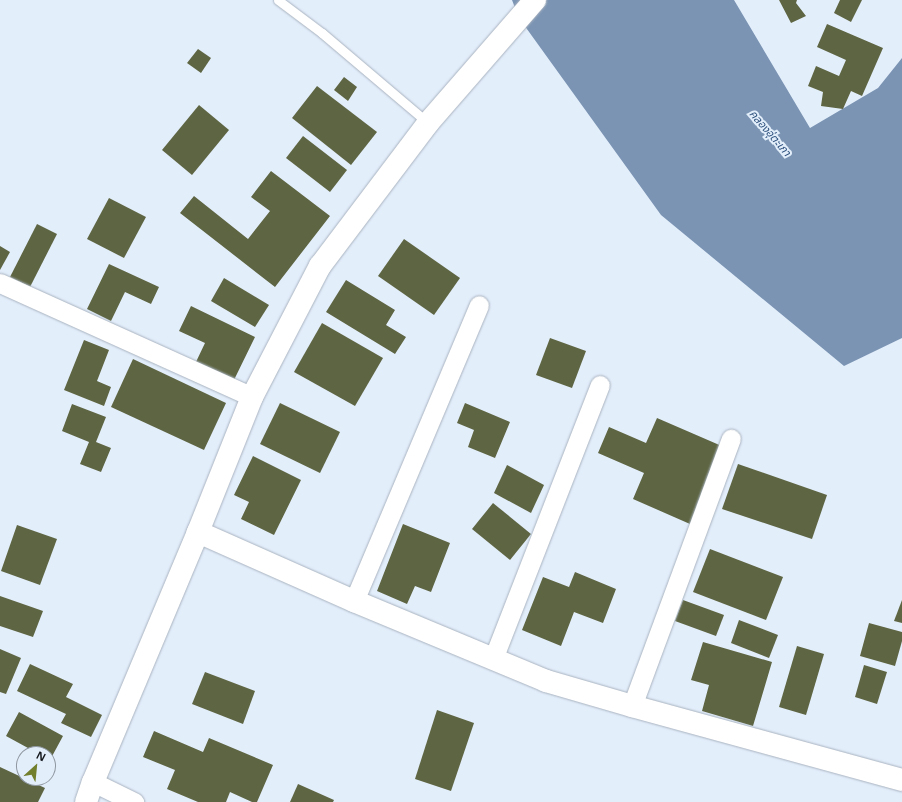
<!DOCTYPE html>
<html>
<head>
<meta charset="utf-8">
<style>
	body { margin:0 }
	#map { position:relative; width:902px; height:802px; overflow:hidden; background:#e3eefb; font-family:"Open Sans","Noto Sans Thai",sans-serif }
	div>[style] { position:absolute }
	.water>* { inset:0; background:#7b94b3 }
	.building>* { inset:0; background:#5e6542 }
	.roads { filter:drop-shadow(0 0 1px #a9b3c0) drop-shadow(0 0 1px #a9b3c0) }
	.service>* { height:9px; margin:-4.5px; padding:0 4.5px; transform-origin:4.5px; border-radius:4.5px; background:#fff }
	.minor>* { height:19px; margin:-9.5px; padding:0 9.5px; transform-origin:9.5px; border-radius:9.5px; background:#fff }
	.tertiary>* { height:22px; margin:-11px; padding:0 11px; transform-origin:11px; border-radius:11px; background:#fff }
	span { translate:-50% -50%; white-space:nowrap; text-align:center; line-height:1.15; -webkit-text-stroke:4px #e3eefb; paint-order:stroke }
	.water-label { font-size:11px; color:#2c507c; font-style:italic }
	.north { position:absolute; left:16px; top:746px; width:40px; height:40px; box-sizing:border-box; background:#e3eefb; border:1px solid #8f98a1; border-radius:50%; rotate:27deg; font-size:11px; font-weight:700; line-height:16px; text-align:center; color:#12161a }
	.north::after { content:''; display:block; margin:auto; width:14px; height:18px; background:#72802e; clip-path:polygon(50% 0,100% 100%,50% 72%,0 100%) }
</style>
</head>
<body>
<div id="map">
	<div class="water">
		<i style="clip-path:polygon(512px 0,734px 0,810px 128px,878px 88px,902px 58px,902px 338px,844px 366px,661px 215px,519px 18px)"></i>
	</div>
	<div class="building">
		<i style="clip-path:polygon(779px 0,797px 0,796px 3px,806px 16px,791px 23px)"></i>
		<i style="clip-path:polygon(840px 0,862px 0,851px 22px,834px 13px)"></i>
		<i style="clip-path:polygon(827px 24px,883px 48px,862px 96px,851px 91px,843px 109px,821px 106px,823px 92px,808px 86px,816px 66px,839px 76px,846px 60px,817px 47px)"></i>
		<i style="clip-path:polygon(198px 49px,211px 58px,201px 73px,187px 63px)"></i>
		<i style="clip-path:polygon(344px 77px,357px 87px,348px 101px,334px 90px)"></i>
		<i style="clip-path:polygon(317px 86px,377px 132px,351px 165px,292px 118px)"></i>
		<i style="clip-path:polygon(199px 105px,229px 130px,192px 175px,162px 150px)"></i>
		<i style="clip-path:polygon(303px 136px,347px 170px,330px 192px,286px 158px)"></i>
		<i style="clip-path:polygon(271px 171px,330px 216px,275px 287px,180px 213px,194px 196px,248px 239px,270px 211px,251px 197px)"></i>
		<i style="clip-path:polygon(109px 198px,146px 217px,124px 258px,87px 239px)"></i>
		<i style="clip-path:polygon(37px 224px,57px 234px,30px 287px,10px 277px)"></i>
		<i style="clip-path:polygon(404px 239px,460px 278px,434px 315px,378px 276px)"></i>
		<i style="clip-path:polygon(0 246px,10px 252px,0 270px)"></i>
		<i style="clip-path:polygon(109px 264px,159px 287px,151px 304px,125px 292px,111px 321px,87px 309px)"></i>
		<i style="clip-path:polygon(224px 278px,269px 305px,255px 327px,211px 301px)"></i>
		<i style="clip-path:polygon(346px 280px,395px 310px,386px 325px,406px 337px,395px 354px,326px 312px)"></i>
		<i style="clip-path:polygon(191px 306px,255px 337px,233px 382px,195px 364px,205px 343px,179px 331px)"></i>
		<i style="clip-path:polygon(322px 323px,383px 358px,355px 406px,294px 372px)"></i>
		<i style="clip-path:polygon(550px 338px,586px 351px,572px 388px,536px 375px)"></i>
		<i style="clip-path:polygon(84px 340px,109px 350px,97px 381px,111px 387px,104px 406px,64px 390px)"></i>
		<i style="clip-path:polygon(133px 359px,226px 403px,204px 450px,111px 407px)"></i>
		<i style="clip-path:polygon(280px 403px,340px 432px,320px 473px,260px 444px)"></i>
		<i style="clip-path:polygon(465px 403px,510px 422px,495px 458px,468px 447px,474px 430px,457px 423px)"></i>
		<i style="clip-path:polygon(72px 404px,106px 417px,96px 442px,111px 448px,101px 472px,80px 464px,89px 442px,62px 431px)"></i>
		<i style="clip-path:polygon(657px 418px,724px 447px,690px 524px,633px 499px,644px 473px,598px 453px,609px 427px,646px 443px)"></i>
		<i style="clip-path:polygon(253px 456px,301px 480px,274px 535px,241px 519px,249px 502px,234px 495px)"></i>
		<i style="clip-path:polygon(738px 464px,827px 495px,812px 539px,722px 509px)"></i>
		<i style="clip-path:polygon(507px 465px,544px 485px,531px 513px,494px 493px)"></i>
		<i style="clip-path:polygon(493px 503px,531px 534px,510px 560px,472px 529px)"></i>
		<i style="clip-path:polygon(403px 524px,450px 543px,431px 592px,415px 586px,407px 604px,377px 591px)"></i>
		<i style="clip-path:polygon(17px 525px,57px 539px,40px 585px,1px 571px)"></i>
		<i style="clip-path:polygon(710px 549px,783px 577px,766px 620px,693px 592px)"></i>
		<i style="clip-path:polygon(575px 572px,616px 589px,603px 623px,574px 612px,561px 646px,522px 630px,543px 577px,569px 587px)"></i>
		<i style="clip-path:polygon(0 596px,43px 611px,33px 637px,0 626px)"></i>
		<i style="clip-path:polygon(683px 600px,724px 615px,716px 636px,675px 621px)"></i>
		<i style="clip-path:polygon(902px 600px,902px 623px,894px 621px)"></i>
		<i style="clip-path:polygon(739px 620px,778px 635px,769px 658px,731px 643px)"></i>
		<i style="clip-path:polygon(869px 623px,902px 632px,902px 641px,895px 666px,860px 656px)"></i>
		<i style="clip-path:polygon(703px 642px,772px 662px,753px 726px,702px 711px,709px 685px,691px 680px)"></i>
		<i style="clip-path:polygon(797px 646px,824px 654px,806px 715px,779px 707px)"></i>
		<i style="clip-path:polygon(0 649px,21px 658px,6px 694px,0 692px)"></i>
		<i style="clip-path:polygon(30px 664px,73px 684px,66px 697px,102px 715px,91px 737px,61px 723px,66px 714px,17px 691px)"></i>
		<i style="clip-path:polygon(864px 665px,887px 672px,877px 704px,855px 697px)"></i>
		<i style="clip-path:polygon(205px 672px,255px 691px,243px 724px,192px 704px)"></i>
		<i style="clip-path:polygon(437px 710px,474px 723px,451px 791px,415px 779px)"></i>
		<i style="clip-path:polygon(19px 712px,63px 736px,50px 760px,48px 759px,48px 754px,39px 754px,6px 736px)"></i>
		<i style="clip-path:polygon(154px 731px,203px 752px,209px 738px,273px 765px,257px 802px,252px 802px,230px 792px,226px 802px,198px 802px,167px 789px,175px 770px,143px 757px)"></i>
		<i style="clip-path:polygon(0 767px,45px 788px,38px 802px,0 802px)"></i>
		<i style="clip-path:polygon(298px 784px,334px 800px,333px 802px,290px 802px)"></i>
	</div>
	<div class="roads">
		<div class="service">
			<i style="left:278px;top:0;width:55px;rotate:36.9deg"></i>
			<i style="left:322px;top:33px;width:139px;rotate:40.3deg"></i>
		</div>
		<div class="minor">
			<i style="left:0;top:283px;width:277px;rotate:24.3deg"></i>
			<i style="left:354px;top:601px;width:321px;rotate:-67.1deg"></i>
			<i style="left:493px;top:659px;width:294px;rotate:-68.7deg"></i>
			<i style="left:632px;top:706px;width:285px;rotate:-69.7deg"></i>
			<i style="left:93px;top:782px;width:46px;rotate:26deg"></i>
		</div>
		<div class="tertiary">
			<i style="left:198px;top:532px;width:171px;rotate:23.9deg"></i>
			<i style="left:354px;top:601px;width:208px;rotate:22.6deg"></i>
			<i style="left:546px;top:681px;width:90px;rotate:16.2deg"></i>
			<i style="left:632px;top:706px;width:280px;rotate:15.3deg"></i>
			<i style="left:86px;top:802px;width:21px;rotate:-71deg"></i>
			<i style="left:93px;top:782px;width:271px;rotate:-67.2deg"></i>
			<i style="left:198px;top:532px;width:145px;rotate:-68.2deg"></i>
			<i style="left:252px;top:397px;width:148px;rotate:-62.6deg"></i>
			<i style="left:320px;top:266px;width:179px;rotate:-52.9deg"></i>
			<i style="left:428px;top:123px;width:163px;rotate:-49deg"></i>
		</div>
	</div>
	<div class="water-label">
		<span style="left:770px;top:133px;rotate:49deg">คลองอุ่ตะเภา</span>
	</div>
	<div class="north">N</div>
</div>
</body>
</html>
